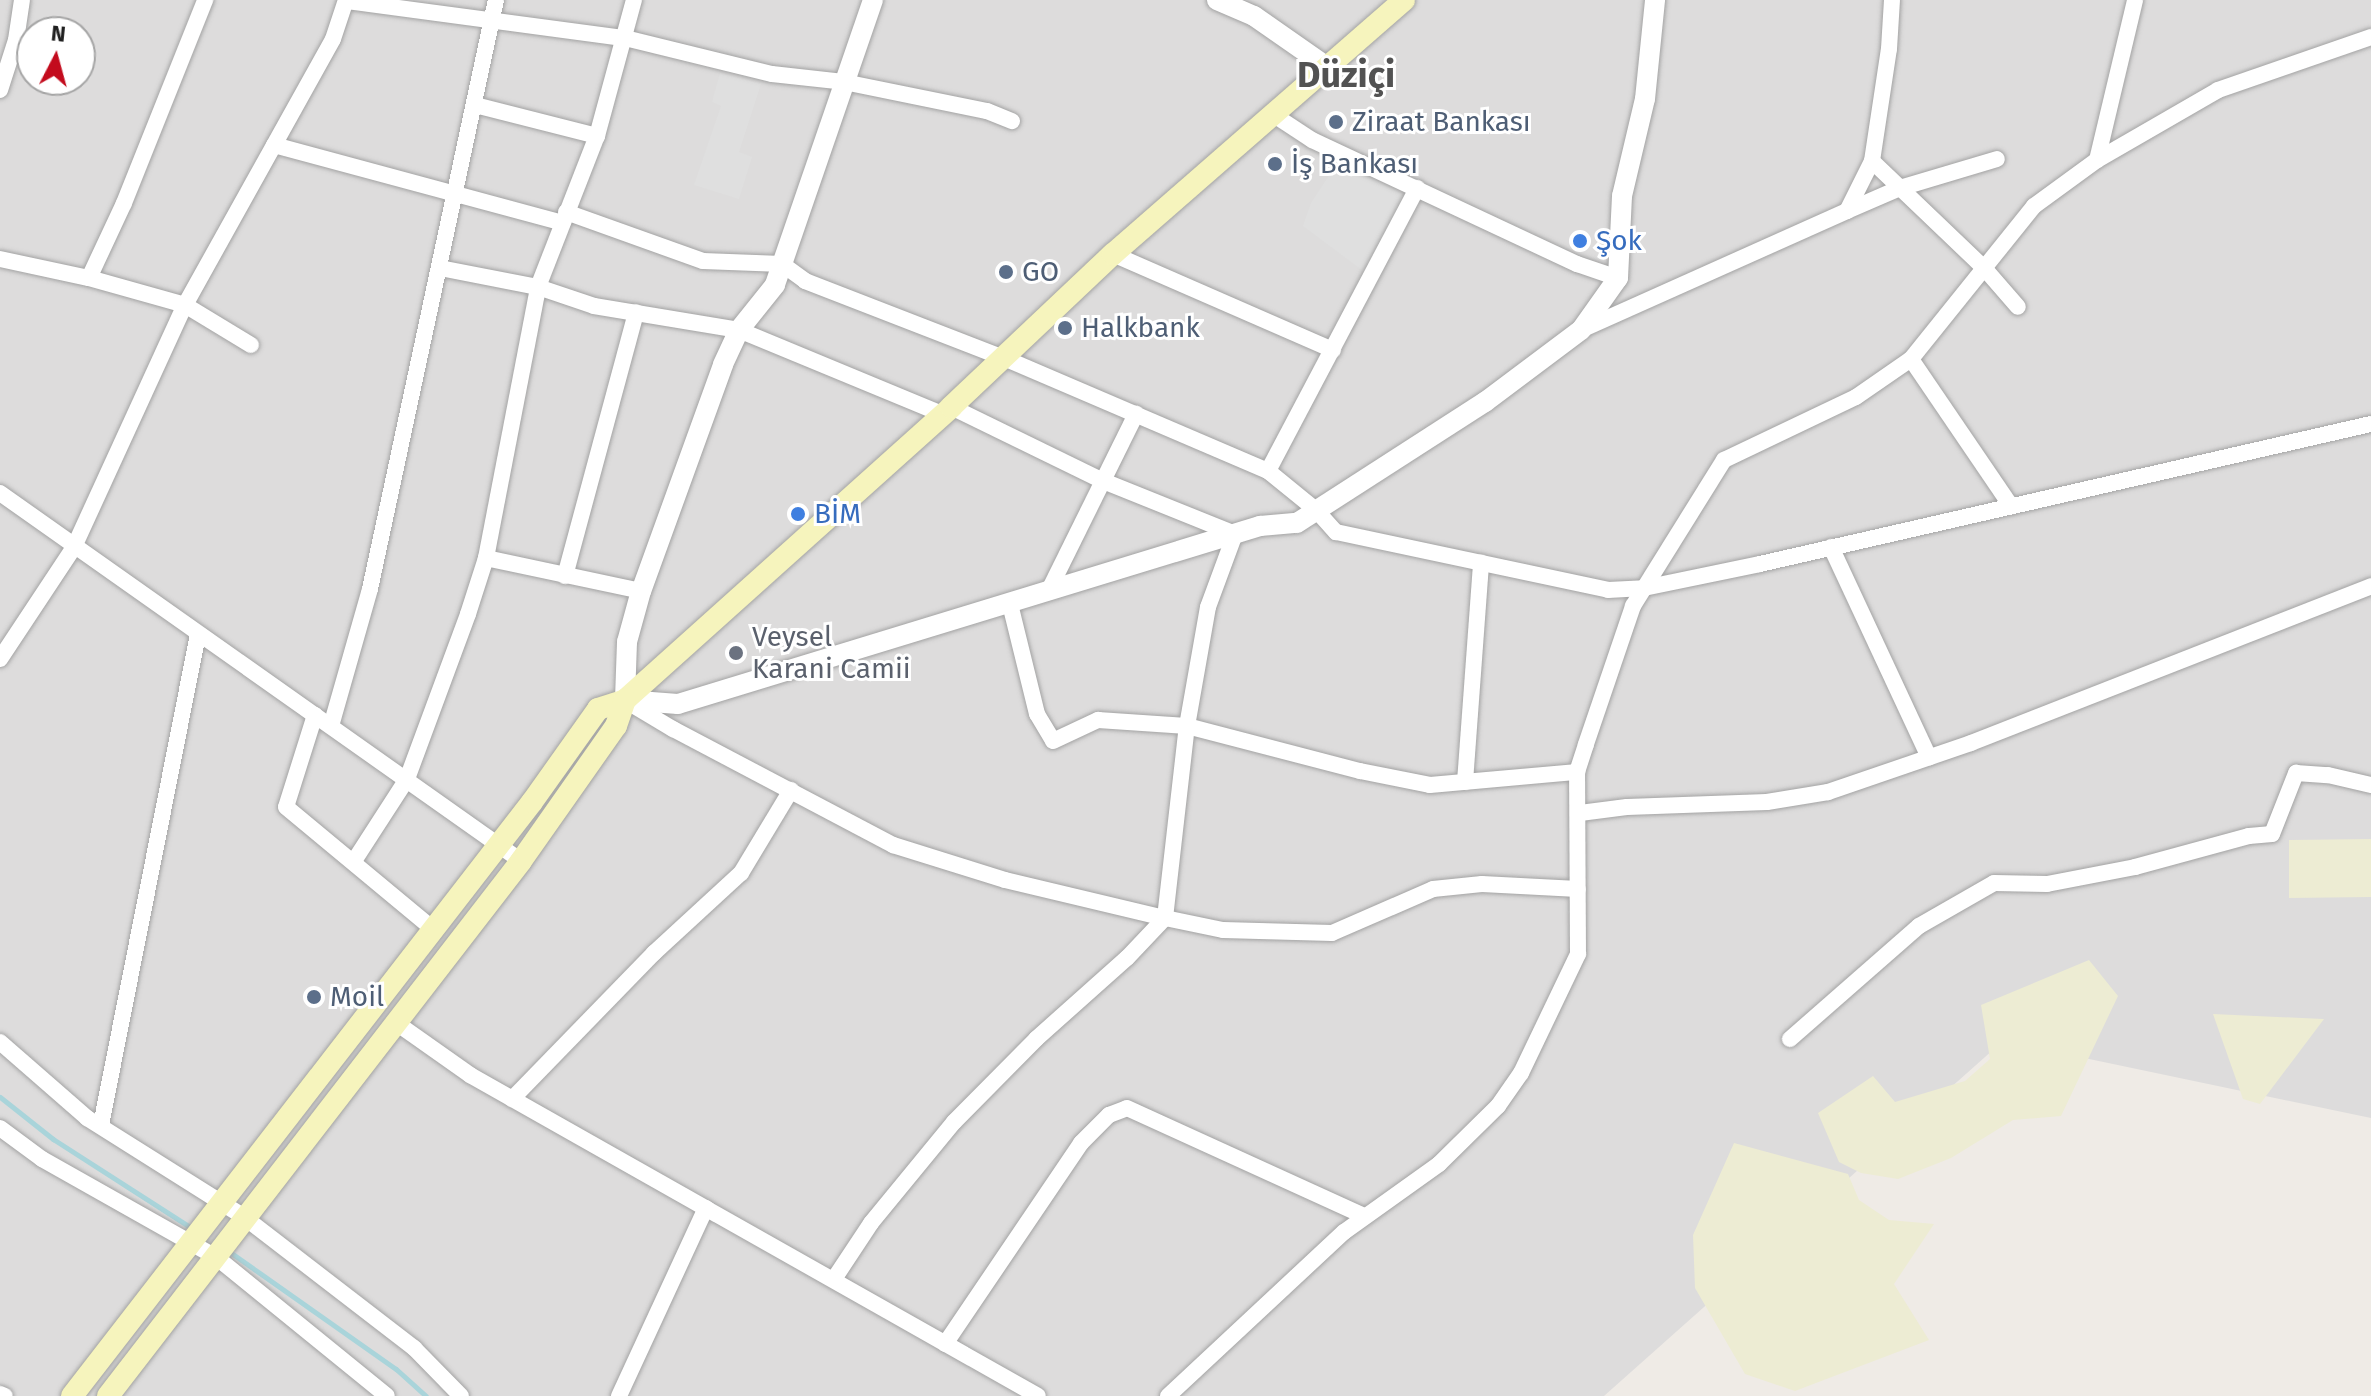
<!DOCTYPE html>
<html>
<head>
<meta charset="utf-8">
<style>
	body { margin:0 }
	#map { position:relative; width:2371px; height:1396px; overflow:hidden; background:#efebe6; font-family:"Fira Sans",sans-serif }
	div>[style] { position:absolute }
	.residential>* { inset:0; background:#dddcdc }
	.farmland>* { inset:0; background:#edecd3 }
	.parking>* { inset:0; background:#dfdfdf }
	.stream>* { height:5px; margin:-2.5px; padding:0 2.5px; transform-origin:2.5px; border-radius:2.5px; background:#a9d4da }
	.roads { filter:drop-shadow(0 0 2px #a3a3a3) drop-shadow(0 0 2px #a3a3a3) }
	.minor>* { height:16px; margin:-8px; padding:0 8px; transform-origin:8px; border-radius:8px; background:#fff }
	.tertiary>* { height:20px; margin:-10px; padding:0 10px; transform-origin:10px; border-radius:10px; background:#fff }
	.secondary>* { height:22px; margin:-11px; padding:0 11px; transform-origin:11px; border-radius:11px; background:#f6f4bd }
	.dots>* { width:22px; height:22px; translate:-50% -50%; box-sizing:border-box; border:4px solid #fff; border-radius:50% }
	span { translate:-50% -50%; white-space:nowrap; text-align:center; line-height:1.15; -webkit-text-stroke:6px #fff; paint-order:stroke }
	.service-label { font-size:28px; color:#4e5e75 }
	.left { translate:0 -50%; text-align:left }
	.shop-label { font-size:28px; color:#366cbe }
	.worship-label { font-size:28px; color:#5b616d }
	.district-label { font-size:36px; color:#525252; font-weight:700 }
	.north { position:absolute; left:16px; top:16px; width:80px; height:80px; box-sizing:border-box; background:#fff; border:2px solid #a5a5a5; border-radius:50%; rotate:6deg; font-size:22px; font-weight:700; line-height:32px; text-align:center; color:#1f1f1f }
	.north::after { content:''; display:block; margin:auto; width:28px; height:36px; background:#c30b1d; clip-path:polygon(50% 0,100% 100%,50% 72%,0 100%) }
</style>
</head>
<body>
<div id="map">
	<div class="residential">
		<i style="clip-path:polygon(evenodd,0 0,2371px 0,2371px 1118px,2003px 1041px,1604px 1396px,0 1396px,0 0,32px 32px,80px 32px,80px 80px,32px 80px,32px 32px)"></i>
	</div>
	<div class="farmland">
		<i style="clip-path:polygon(2371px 839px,2371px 897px,2289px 898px,2289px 840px)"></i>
		<i style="clip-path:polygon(2089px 960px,2118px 996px,2061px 1116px,2013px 1120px,1951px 1158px,1898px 1179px,1861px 1173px,1839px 1162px,1818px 1113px,1873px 1076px,1895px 1102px,1965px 1081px,1990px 1059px,1981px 1005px)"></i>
		<i style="clip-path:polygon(2213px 1014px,2323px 1019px,2324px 1019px,2260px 1104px,2243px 1099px)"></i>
		<i style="clip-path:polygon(1734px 1143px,1848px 1174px,1859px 1200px,1889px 1220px,1934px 1224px,1894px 1284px,1929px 1340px,1795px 1391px,1745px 1374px,1695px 1288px,1693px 1235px)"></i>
	</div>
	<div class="parking">
		<i style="clip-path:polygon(720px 73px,761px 84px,739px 152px,752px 157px,739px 199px,694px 185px,721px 106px,712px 102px)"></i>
		<i style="clip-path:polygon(1338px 162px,1406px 195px,1366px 273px,1303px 226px,1311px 203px)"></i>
	</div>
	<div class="stream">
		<i style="left:0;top:1097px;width:68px;rotate:38.4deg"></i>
		<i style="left:53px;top:1139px;width:169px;rotate:32.7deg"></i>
		<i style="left:227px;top:1250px;width:207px;rotate:35.2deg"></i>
		<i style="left:396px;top:1369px;width:40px;rotate:42deg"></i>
	</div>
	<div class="roads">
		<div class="minor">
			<i style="left:346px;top:1px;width:281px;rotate:7.6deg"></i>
			<i style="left:625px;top:38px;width:151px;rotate:13.8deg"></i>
			<i style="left:772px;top:74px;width:72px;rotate:6.3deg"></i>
			<i style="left:844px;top:82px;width:146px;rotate:11.5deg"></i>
			<i style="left:987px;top:111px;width:27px;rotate:22deg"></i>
			<i style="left:0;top:90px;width:52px;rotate:-72.3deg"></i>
			<i style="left:16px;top:40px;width:40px;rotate:-81.5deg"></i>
			<i style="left:475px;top:105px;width:126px;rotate:14.3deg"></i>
			<i style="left:1274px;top:115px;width:45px;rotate:33.3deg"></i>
			<i style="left:1312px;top:140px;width:293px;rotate:25.1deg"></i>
			<i style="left:1577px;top:264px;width:43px;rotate:18.9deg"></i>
			<i style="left:274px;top:145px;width:299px;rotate:15.1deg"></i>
			<i style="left:2097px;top:160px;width:164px;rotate:-76.6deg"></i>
			<i style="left:1872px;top:161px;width:156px;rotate:43.7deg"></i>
			<i style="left:1985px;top:269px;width:50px;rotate:49deg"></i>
			<i style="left:1847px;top:211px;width:58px;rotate:-23.5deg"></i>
			<i style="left:1900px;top:188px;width:101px;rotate:-16.6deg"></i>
			<i style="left:566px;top:212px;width:145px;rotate:19.7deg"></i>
			<i style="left:703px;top:261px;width:79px;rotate:2.2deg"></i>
			<i style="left:782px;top:264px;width:29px;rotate:36deg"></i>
			<i style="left:805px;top:281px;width:213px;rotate:21.2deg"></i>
			<i style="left:1004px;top:358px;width:287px;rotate:23.2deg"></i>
			<i style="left:1268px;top:471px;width:62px;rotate:39.1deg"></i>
			<i style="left:1316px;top:510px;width:30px;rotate:48deg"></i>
			<i style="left:1336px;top:532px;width:278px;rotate:12deg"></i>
			<i style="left:1608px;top:590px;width:36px;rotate:-3deg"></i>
			<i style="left:1644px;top:588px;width:118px;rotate:-11.7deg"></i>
			<i style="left:1760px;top:564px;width:627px;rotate:-12.91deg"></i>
			<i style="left:1113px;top:254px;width:240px;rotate:23.6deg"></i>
			<i style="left:0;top:259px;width:91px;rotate:12.1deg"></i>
			<i style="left:89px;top:278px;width:100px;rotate:15.7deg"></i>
			<i style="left:185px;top:305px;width:77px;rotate:31.2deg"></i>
			<i style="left:440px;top:268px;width:100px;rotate:11deg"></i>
			<i style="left:538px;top:287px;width:59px;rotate:18.7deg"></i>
			<i style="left:594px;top:306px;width:147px;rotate:9.4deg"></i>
			<i style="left:739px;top:330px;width:220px;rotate:22.5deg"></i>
			<i style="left:89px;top:278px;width:83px;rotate:-65deg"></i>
			<i style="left:124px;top:203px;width:219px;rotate:-68.2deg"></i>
			<i style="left:1581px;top:330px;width:291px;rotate:-24.1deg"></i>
			<i style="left:1847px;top:211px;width:56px;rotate:-63.4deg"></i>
			<i style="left:1872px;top:161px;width:113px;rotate:-81.4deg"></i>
			<i style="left:1889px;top:49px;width:49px;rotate:-86.5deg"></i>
			<i style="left:1911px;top:359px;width:178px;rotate:55.8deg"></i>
			<i style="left:1268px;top:471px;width:320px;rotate:-62.2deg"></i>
			<i style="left:0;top:493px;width:638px;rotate:35.23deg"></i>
			<i style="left:1831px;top:547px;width:232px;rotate:65deg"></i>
			<i style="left:486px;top:558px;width:158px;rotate:12deg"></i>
			<i style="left:565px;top:576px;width:273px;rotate:-74.9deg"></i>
			<i style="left:1048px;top:592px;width:199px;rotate:-63.7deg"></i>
			<i style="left:1010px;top:604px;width:113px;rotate:76.2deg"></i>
			<i style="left:1037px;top:714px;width:31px;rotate:59deg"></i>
			<i style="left:1053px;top:741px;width:50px;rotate:-25deg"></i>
			<i style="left:1098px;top:720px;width:89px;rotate:3.9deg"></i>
			<i style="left:1187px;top:726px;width:179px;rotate:14.6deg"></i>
			<i style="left:1360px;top:771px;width:71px;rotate:11.3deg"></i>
			<i style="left:1430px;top:785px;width:148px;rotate:-5.1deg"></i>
			<i style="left:0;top:659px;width:134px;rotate:-56.5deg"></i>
			<i style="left:74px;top:547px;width:266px;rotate:-65.4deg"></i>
			<i style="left:185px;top:305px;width:304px;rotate:-60.9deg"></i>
			<i style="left:333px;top:39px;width:41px;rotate:-71.6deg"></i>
			<i style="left:626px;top:701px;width:55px;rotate:30.8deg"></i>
			<i style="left:673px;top:729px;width:249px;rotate:27.8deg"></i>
			<i style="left:893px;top:845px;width:117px;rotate:17.4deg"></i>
			<i style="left:1005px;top:880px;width:164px;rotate:13.4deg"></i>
			<i style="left:1165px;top:918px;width:59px;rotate:11.7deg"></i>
			<i style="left:1223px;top:930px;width:109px;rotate:1.6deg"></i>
			<i style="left:1332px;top:933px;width:110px;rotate:-23.5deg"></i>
			<i style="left:1433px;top:889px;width:49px;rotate:-5.8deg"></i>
			<i style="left:1482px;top:884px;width:96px;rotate:3deg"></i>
			<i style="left:315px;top:715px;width:96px;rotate:107.5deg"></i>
			<i style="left:286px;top:807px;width:191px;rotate:39.7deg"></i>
			<i style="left:331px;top:726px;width:142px;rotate:-74.1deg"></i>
			<i style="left:370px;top:589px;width:602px;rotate:-77.93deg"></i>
			<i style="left:1465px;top:782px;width:220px;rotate:-85.8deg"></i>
			<i style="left:1580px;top:813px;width:47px;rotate:-7.3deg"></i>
			<i style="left:1627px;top:807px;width:140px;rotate:-2deg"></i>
			<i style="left:1767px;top:802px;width:62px;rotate:-9.3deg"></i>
			<i style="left:1828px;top:792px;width:151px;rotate:-18.9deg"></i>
			<i style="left:1971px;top:743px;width:430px;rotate:-21.4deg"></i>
			<i style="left:354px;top:861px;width:98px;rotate:-57.1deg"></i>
			<i style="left:407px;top:779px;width:176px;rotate:-69.7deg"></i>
			<i style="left:468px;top:614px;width:59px;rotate:-72.2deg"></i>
			<i style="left:486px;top:558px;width:276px;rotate:-79.1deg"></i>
			<i style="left:538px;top:287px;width:162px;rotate:-68.7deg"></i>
			<i style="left:597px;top:136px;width:141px;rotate:-74.8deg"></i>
			<i style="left:395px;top:1022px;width:92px;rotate:35.2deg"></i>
			<i style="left:470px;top:1075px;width:652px;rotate:29.47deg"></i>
			<i style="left:1790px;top:1039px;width:171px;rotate:-41.2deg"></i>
			<i style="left:1919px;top:926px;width:86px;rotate:-29.8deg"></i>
			<i style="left:1994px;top:883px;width:53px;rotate:1.1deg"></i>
			<i style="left:2047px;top:884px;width:90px;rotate:-10.9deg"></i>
			<i style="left:2135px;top:867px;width:118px;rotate:-15.2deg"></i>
			<i style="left:2249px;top:836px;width:23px;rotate:-5deg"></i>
			<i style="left:2272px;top:834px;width:66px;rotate:-68.5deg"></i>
			<i style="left:2296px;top:773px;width:32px;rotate:4deg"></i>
			<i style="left:2328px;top:775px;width:44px;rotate:13.1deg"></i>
			<i style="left:0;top:1042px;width:116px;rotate:41.1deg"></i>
			<i style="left:87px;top:1118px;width:186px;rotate:32.2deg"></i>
			<i style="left:244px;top:1217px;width:215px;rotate:37.6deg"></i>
			<i style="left:414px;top:1348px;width:67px;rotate:45.6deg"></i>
			<i style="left:512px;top:1099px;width:204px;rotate:-45.8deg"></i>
			<i style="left:654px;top:953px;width:118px;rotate:-42.6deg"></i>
			<i style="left:741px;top:873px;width:97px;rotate:-58.9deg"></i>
			<i style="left:101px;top:1125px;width:500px;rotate:-78.82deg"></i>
			<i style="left:0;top:1128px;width:52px;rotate:36.4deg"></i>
			<i style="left:42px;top:1159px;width:200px;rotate:29.4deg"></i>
			<i style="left:216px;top:1257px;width:220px;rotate:39.1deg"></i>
			<i style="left:834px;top:1279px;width:67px;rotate:-56.5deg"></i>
			<i style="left:871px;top:1223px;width:131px;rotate:-50.6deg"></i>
			<i style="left:954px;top:1122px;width:117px;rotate:-45.3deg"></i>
			<i style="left:1036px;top:1039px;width:122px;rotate:-41.7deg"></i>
			<i style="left:1127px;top:958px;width:55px;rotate:-46.5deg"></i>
			<i style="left:1165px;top:918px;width:193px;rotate:-83.5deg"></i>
			<i style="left:1187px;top:726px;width:121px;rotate:-80deg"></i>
			<i style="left:1208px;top:607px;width:78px;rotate:-69.7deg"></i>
			<i style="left:1235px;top:534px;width:144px;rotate:-158.1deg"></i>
			<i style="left:1101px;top:480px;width:167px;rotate:-154deg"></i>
			<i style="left:945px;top:1344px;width:243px;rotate:-55.9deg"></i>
			<i style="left:1081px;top:1143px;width:40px;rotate:-45deg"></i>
			<i style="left:1109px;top:1115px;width:19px;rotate:-21deg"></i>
			<i style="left:1127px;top:1108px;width:260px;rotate:24.5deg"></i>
			<i style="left:0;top:1394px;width:5px;rotate:22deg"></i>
			<i style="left:619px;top:1396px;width:207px;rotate:-65.2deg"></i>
			<i style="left:1168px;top:1396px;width:241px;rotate:-43deg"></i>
			<i style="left:1344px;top:1232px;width:117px;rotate:-35.6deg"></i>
			<i style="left:1439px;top:1164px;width:83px;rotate:-44.5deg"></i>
			<i style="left:1498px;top:1106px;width:40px;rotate:-55.1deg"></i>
			<i style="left:1521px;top:1073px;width:132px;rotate:-64.4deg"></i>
			<i style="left:1578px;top:954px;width:182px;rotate:-90.3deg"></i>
			<i style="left:1577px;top:772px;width:29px;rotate:-72deg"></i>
			<i style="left:1586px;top:744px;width:146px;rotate:-71.2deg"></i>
			<i style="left:1633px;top:606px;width:172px;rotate:-58.1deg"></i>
			<i style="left:1724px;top:460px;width:146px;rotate:-25.5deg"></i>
			<i style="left:1856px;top:397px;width:67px;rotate:-34.6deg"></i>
			<i style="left:1911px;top:359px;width:196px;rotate:-51.2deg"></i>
			<i style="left:2034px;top:206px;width:78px;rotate:-36.1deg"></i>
			<i style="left:2097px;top:160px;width:140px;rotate:-30deg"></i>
			<i style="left:2218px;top:90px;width:162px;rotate:-19.1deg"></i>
		</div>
		<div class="tertiary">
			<i style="left:873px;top:0;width:301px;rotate:109deg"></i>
			<i style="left:775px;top:285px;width:58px;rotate:128.7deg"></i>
			<i style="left:739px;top:330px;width:38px;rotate:115deg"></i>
			<i style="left:723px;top:365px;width:240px;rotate:109.9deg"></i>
			<i style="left:641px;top:591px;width:53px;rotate:105.4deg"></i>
			<i style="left:627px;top:642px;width:58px;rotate:92deg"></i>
			<i style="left:625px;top:700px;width:53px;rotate:4.3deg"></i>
			<i style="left:678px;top:704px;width:609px;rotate:-17.01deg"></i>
			<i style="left:1260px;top:526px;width:37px;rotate:-5deg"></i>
			<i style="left:1297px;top:523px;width:224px;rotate:-32.8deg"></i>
			<i style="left:1485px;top:402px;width:120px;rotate:-36.9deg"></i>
			<i style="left:1581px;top:330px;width:64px;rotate:-54.6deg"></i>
			<i style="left:1618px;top:278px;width:82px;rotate:-87.2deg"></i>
			<i style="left:1622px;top:196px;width:100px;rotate:-76.7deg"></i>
			<i style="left:1645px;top:99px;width:100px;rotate:-84.2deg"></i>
			<i style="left:1217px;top:0;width:40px;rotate:23.4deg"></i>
			<i style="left:1254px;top:16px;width:89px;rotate:34.9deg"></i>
		</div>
		<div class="secondary">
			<i style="left:72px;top:1396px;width:751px;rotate:-52.25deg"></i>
			<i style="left:532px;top:802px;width:114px;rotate:-54.6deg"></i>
			<i style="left:598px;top:709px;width:28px;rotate:-18deg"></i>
			<i style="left:625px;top:700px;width:438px;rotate:-41.9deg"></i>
			<i style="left:951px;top:407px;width:223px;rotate:-43.4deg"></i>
			<i style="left:1113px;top:254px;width:386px;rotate:-41.1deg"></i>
			<i style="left:108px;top:1396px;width:676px;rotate:-52.33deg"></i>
			<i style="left:521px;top:861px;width:165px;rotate:-54.9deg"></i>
			<i style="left:616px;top:726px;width:28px;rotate:-71deg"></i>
		</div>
	</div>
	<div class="dots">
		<i style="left:1336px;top:122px;background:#5c6f8a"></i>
		<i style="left:1275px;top:164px;background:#5c6f8a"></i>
		<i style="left:1580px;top:241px;background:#3f7fe0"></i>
		<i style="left:1006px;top:272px;background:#5c6f8a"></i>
		<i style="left:1065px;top:328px;background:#5c6f8a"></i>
		<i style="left:798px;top:514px;background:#3f7fe0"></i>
		<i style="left:736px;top:653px;background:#6b7280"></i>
		<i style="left:314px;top:997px;background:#5c6f8a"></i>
	</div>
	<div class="service-label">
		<span class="left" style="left:1352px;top:122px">Ziraat Bankası</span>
		<span class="left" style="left:1291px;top:164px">İş Bankası</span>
		<span class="left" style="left:1022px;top:272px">GO</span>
		<span class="left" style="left:1081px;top:328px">Halkbank</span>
		<span class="left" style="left:330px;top:997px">Moil</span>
	</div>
	<div class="shop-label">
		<span class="left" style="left:1596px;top:241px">Şok</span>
		<span class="left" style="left:814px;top:514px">BİM</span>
	</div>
	<div class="worship-label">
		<span class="left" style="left:752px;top:653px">Veysel<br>Karani Camii</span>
	</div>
	<div class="district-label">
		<span style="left:1346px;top:76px">Düziçi</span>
	</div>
	<div class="north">N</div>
</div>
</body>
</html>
